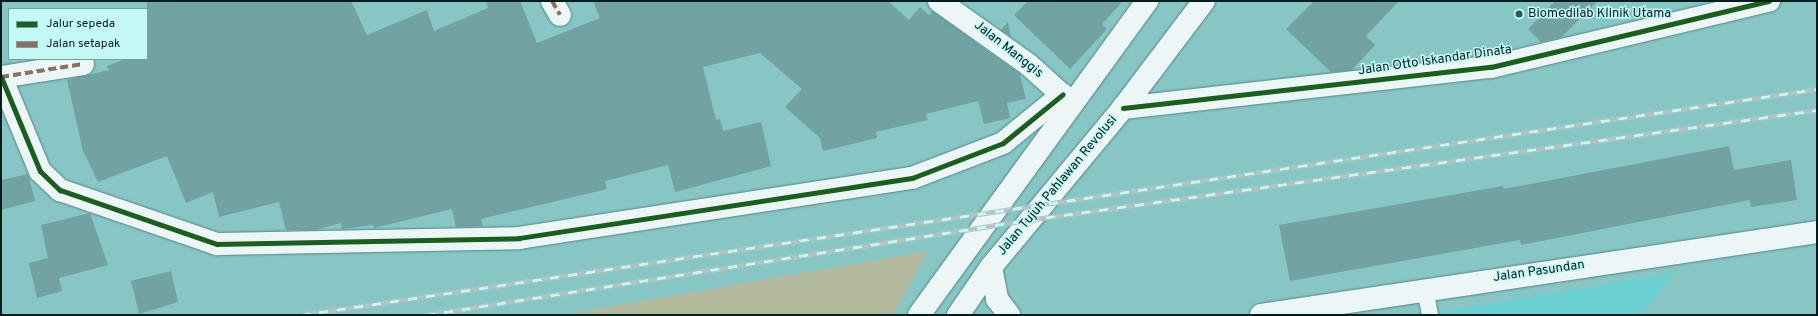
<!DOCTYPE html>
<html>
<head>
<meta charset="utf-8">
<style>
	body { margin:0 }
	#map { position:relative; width:1818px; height:316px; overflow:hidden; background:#88c6c6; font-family:Overpass,sans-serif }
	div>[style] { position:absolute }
	.built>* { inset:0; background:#6bd0d1 }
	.green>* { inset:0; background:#b2b99c }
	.building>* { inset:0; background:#72a2a2 }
	.roads { filter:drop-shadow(0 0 1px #558686) drop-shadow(0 0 1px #558686) }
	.service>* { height:16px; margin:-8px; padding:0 8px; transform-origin:8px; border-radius:8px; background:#edf6f6 }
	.minor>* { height:22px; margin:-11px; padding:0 11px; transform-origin:11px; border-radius:11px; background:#edf6f6 }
	.tertiary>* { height:22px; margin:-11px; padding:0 11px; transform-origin:11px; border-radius:11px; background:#edf6f6 }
	.secondary>* { height:22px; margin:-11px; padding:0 11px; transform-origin:11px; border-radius:11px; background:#edf6f6 }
	.rail>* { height:4.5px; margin-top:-2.25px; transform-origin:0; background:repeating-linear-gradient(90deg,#c4f8f7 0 9px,#b2c3c3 0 18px); box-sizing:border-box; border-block:1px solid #b2c3c3 }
	.quiet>* { height:4px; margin-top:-2px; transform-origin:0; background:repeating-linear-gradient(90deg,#8d6e63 0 8px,transparent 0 12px) }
	.cycleway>* { height:5px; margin:-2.5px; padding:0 2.5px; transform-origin:2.5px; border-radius:2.5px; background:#1b5e20 }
	.dots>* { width:11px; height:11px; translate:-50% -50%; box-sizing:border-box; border:2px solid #c4f8f7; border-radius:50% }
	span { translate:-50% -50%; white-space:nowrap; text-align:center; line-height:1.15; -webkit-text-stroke:3px #c4f8f7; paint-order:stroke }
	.poi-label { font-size:13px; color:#041d1d }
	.left { translate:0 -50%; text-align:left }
	.street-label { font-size:13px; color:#041d1d }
	.frame { position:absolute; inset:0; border:2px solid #041d1d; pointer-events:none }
	.legend { position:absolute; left:8px; top:8px; width:140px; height:52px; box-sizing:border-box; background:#c4f8f7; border:1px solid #77a0a0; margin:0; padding:5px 7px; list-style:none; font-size:12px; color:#041d1d }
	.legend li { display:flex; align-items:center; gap:8px; height:20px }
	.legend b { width:20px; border:1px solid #77a0a0 }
</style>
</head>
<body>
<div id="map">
	<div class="built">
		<i style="clip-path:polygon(1674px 273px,1641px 315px,1421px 315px)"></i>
	</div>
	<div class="green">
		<i style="clip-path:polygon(928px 251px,893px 315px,563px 315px)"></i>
	</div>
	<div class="building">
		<i style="clip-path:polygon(147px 1px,351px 1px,367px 35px,427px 10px,434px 31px,488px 8px,486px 1px,520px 1px,537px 43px,600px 18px,593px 1px,888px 1px,909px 20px,920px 7px,929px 15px,932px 11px,1020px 74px,1026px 99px,1007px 103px,1010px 118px,984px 124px,978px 101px,926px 114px,928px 120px,876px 132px,877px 138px,823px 151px,820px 138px,785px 107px,802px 89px,760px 53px,703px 67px,716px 120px,720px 119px,723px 131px,761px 122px,771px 166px,675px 192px,668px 165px,605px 181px,607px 189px,481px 219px,483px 226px,456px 227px,452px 209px,374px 228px,373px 225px,342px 229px,341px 223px,315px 230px,286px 230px,279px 202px,219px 217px,213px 192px,186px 203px,167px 156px,98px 182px,83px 151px,67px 80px,109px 70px,107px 66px,125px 59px,147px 59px)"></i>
		<i style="clip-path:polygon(1028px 1px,1123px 1px,1102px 24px,1107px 29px,1070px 69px,1014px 15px)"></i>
		<i style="clip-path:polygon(1314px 1px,1399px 1px,1366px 36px,1375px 45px,1352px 70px,1331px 72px,1286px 29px)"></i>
		<i style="clip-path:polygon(1555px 1px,1597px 1px,1562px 37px,1541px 42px,1528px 29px)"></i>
		<i style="clip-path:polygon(1008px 22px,1011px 37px,1001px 30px)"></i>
		<i style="clip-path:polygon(1729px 146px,1734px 170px,1791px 160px,1797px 200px,1751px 207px,1750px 200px,1521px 245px,1520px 240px,1290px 281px,1279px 225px,1503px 186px,1504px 189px)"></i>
		<i style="clip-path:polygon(28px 174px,35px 201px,1px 210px,1px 180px)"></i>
		<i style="clip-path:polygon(90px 213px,108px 265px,59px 278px,62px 291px,37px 298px,29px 263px,48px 258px,41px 225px)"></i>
		<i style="clip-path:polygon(171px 271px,178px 302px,139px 314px,131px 281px)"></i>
	</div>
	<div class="roads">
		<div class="service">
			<i style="left:1425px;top:289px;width:26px;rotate:79deg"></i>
		</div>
		<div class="minor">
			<i style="left:552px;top:1px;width:16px;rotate:60deg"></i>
			<i style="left:939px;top:1px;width:110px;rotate:35.4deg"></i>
			<i style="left:1029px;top:65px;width:58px;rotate:42.2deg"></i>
			<i style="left:1px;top:77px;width:102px;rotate:67.5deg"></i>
			<i style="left:40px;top:171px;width:28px;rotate:44deg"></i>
			<i style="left:60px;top:190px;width:166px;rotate:19deg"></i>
			<i style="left:217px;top:244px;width:302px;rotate:-1.1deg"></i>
			<i style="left:519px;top:238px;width:398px;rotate:-8.7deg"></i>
			<i style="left:912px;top:178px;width:97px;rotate:-21deg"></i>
			<i style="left:1003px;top:143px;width:77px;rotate:-39.2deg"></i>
			<i style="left:1px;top:77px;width:83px;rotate:-9deg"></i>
		</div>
		<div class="tertiary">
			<i style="left:1123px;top:108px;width:370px;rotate:-6.4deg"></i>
			<i style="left:1491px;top:67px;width:286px;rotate:-13.4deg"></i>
			<i style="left:991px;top:267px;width:33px;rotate:79deg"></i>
			<i style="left:997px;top:299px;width:20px;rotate:53deg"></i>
			<i style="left:1261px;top:315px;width:562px;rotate:-8.49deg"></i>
		</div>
		<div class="secondary">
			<i style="left:919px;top:315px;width:388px;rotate:-54deg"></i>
			<i style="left:958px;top:315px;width:58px;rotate:-55.5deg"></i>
			<i style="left:991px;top:267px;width:207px;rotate:-50.3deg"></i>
			<i style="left:1123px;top:108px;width:134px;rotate:-52.9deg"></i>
		</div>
	</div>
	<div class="rail">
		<i style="left:301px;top:315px;width:1533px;rotate:-8.48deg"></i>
		<i style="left:426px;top:315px;width:609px;rotate:-8.97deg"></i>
		<i style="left:1028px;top:220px;width:797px;rotate:-7.94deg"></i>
	</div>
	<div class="quiet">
		<i style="left:552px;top:1px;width:16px;rotate:60deg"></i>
		<i style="left:1px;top:77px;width:83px;rotate:-9deg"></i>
	</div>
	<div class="cycleway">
		<i style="left:1px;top:77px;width:102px;rotate:67.5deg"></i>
		<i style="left:40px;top:171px;width:28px;rotate:44deg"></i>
		<i style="left:60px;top:190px;width:166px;rotate:19deg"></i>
		<i style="left:217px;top:244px;width:302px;rotate:-1.1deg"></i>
		<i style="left:519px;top:238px;width:398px;rotate:-8.7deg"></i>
		<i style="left:912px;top:178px;width:97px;rotate:-21deg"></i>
		<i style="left:1003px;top:143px;width:77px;rotate:-39.2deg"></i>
		<i style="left:1123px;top:108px;width:370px;rotate:-6.4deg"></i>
		<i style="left:1491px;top:67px;width:286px;rotate:-13.4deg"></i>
	</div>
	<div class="dots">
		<i style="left:1519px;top:14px;background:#325858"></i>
	</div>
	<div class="poi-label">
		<span class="left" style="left:1528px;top:14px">Biomedilab Klinik Utama</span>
	</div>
	<div class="street-label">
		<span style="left:1008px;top:50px;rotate:38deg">Jalan Manggis</span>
		<span style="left:1435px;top:61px;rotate:-8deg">Jalan Otto Iskandar Dinata</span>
		<span style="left:1058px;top:186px;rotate:-50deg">Jalan Tujuh Pahlawan Revolusi</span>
		<span style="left:1539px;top:272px;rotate:-8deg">Jalan Pasundan</span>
	</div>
	<div class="frame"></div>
	<ul class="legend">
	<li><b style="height:5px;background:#1b5e20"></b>Jalur sepeda</li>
	<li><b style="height:5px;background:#8d6e63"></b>Jalan setapak</li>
	</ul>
</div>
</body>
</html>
